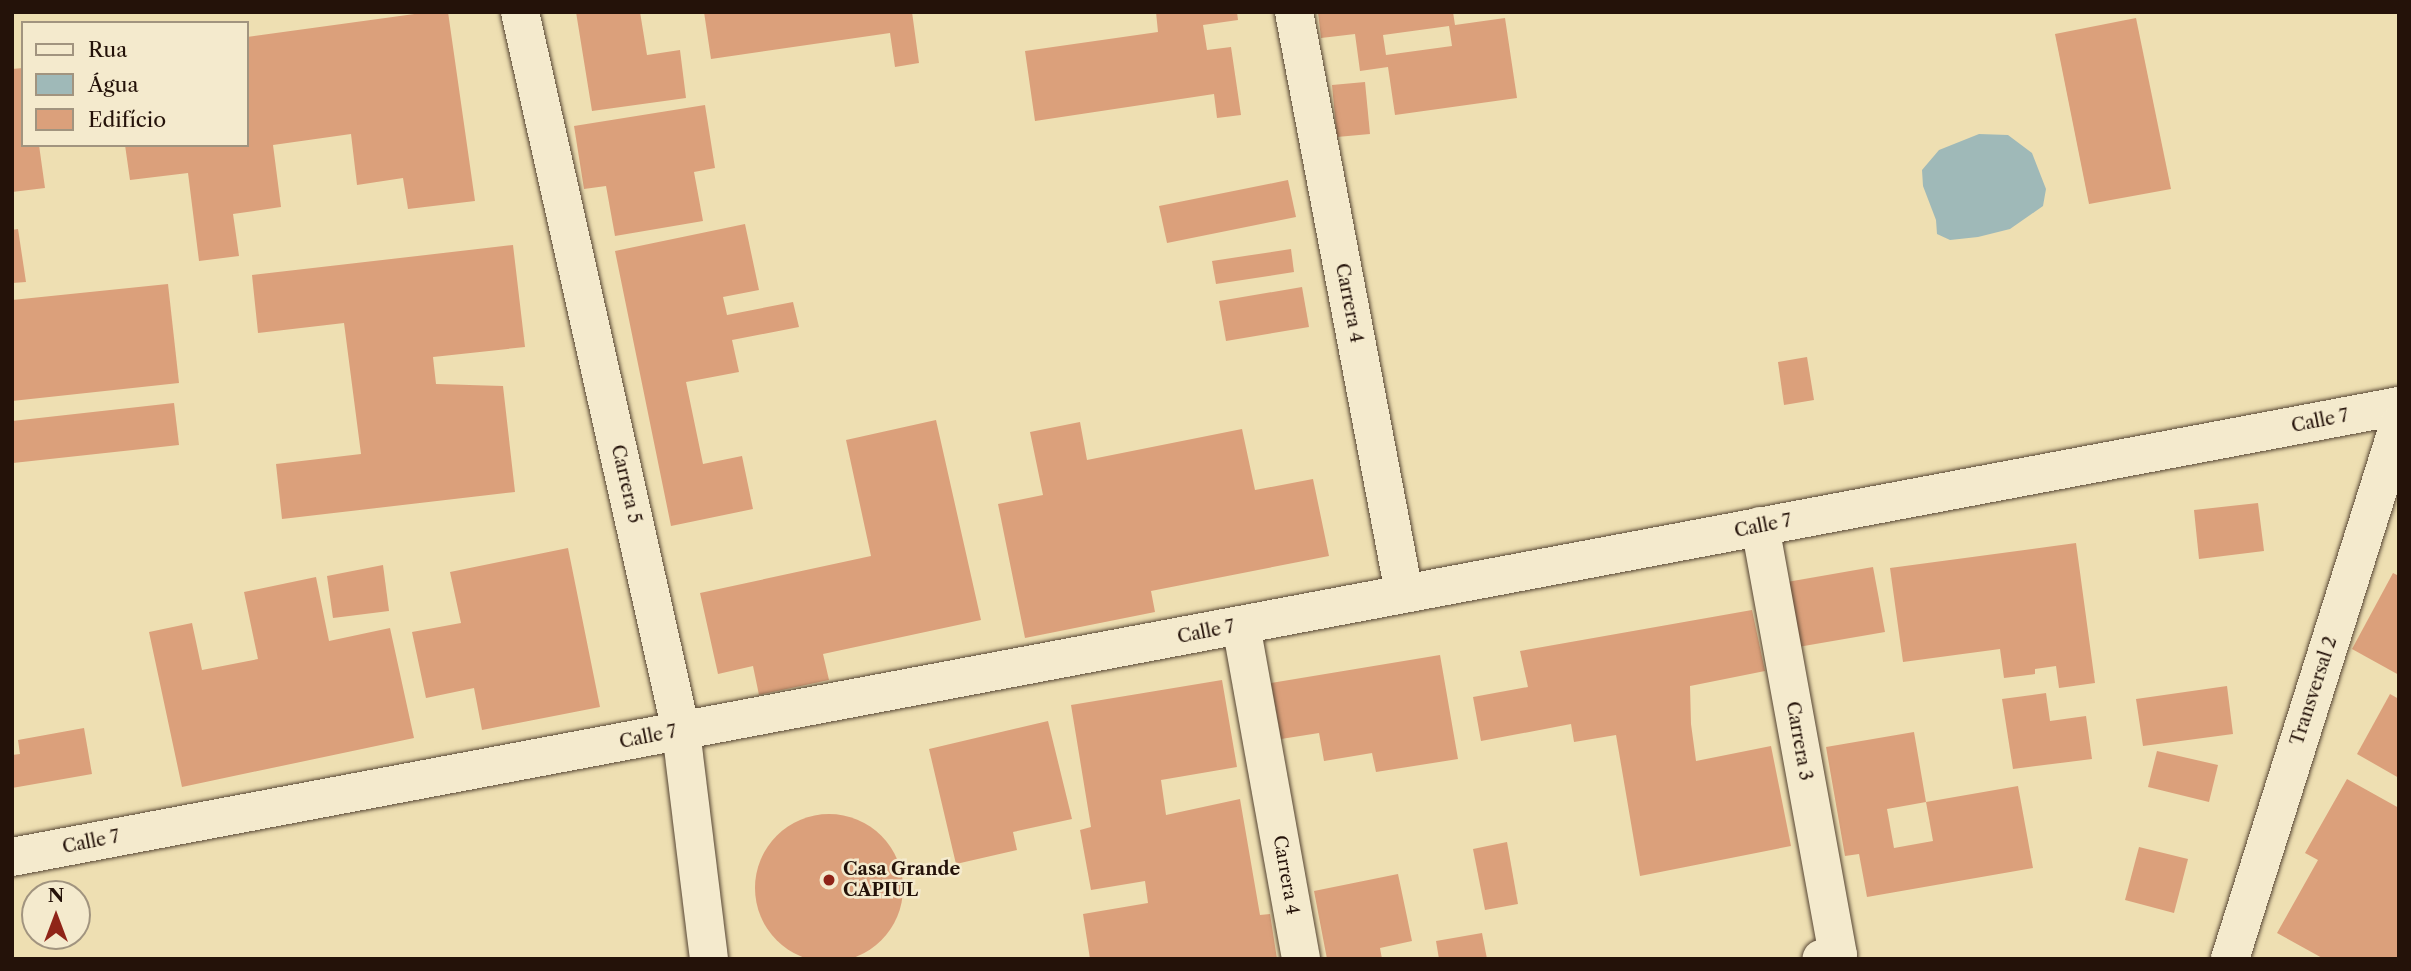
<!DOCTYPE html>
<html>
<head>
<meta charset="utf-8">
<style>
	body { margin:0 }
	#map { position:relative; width:2411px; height:971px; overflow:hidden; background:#eedfb2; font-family:"Libre Caslon Text",serif }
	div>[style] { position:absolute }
	.water>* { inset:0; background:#9fb9b8 }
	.building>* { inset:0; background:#dba07b }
	.round { border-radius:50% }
	.roads { filter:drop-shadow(0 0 2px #564533) drop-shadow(0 0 2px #564533) }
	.minor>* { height:38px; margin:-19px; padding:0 19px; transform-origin:19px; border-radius:19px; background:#f4eacd }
	.dots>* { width:19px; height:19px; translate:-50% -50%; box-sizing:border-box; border:4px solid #f4eacd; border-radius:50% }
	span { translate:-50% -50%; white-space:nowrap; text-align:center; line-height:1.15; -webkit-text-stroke:5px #f4eacd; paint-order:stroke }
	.street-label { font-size:18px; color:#241209 }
	.poi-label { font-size:18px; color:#241209; font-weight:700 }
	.left { translate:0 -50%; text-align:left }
	.frame { position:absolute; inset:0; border:14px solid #241209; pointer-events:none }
	.legend { position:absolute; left:21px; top:21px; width:228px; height:126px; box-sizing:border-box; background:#f4eacd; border:2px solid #a1947f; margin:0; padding:9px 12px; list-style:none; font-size:21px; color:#241209 }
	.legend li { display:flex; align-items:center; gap:14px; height:35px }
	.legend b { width:35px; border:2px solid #a1947f }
	.north { position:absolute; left:21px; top:880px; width:70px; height:70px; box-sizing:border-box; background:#f4eacd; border:2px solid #a1947f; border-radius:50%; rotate:0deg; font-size:19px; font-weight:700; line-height:28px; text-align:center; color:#241209 }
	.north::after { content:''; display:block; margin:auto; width:24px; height:32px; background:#8f2418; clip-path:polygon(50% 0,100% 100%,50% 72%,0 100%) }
</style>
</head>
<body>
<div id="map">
	<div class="water">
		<i style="clip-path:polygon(1979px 134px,2008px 135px,2032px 153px,2046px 189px,2043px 206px,2010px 229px,1978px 237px,1950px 240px,1937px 234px,1936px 220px,1923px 186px,1922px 170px,1939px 150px)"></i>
	</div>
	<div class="building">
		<i style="clip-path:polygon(429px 12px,448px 12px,475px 201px,408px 209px,403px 178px,357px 185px,351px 134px,273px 145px,281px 207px,233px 214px,239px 256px,199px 261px,188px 173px,130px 180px,125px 145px,247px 145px,247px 37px)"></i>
		<i style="clip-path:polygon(576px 12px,640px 12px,647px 55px,680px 50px,686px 98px,592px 111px)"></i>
		<i style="clip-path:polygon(704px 12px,912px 12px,919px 63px,895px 67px,890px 33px,711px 59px)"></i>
		<i style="clip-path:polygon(1156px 12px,1237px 12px,1238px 20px,1203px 25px,1207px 50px,1231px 47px,1241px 115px,1217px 118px,1214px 94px,1035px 121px,1025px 51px,1158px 32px)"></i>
		<i style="clip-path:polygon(evenodd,1318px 12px,1453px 12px,1455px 25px,1505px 18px,1517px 98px,1395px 115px,1388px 67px,1360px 71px,1355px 34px,1321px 38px,1318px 12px,1449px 26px,1452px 46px,1386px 55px,1383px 35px,1449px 26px)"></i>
		<i style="clip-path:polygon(2136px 18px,2171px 189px,2089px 204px,2055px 34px)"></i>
		<i style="clip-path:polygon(23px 68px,23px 145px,39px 145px,45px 188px,12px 192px,12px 69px)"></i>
		<i style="clip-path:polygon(1365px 82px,1370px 134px,1337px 137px,1332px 85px)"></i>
		<i style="clip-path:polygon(705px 105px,715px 168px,694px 172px,703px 221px,615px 236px,606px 186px,584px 189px,574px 126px)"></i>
		<i style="clip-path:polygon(1288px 180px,1296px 217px,1167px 243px,1159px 206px)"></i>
		<i style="clip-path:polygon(745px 224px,759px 290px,723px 297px,727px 315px,793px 302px,799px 327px,732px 340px,739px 372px,686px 382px,703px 464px,742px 456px,753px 509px,671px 526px,615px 251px)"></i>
		<i style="clip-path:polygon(18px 229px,26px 282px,12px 283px,12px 230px)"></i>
		<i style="clip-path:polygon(513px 245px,525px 347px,433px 357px,436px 384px,503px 386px,515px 492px,282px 519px,276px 464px,361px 454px,344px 323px,258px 333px,252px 275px)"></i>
		<i style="clip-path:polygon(1291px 249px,1294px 272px,1216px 284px,1212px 261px)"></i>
		<i style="clip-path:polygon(168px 284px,179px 383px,12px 401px,12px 300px)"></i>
		<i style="clip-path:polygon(1302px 287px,1309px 327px,1226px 341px,1219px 301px)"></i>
		<i style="clip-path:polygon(1807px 357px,1814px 400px,1784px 405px,1778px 362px)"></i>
		<i style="clip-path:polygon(174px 403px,179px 445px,13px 463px,12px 421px)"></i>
		<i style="clip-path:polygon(936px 420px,981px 620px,823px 654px,829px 680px,759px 695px,753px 666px,718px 674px,700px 593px,871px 556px,846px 440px)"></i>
		<i style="clip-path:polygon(1080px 422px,1087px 460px,1242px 429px,1255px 490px,1313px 479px,1329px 556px,1151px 591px,1155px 612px,1025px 638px,998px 504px,1043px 495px,1030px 432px)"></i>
		<i style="clip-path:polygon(2258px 503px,2264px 551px,2199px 559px,2194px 510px)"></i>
		<i style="clip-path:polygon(2076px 543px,2095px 683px,2059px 688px,2056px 666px,2035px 669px,2035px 674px,2004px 678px,2000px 649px,1903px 662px,1890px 568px)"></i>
		<i style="clip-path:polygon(568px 548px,600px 707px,482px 730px,474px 688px,426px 698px,412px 632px,461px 623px,450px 572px)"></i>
		<i style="clip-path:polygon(383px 565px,389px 611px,333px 618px,327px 576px)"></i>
		<i style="clip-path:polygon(1873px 567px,1885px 632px,1798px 647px,1787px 582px)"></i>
		<i style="clip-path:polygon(2393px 573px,2399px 576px,2399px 675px,2352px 649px)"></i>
		<i style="clip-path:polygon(316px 577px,329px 641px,390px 628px,414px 738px,182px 787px,149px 632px,192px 623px,202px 670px,258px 659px,244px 592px)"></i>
		<i style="clip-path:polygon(1752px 610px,1765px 671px,1690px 686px,1691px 724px,1696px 761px,1771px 746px,1791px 846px,1640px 876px,1616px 735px,1574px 742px,1571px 724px,1481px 741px,1473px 697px,1528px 687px,1520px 651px)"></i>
		<i style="clip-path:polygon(1440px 655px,1458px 759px,1376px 772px,1372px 753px,1324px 761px,1319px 733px,1281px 739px,1271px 683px)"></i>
		<i style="clip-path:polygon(1222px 680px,1237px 767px,1161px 780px,1166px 815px,1240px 799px,1260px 915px,1270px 914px,1277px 959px,1090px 959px,1083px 914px,1148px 903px,1145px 881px,1091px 890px,1080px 830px,1091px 827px,1071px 705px)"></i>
		<i style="clip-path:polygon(2227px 686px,2233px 734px,2143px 746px,2136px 699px)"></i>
		<i style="clip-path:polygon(2046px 693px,2050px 721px,2086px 716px,2092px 759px,2013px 769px,2002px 699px)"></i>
		<i style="clip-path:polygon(2390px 694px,2399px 699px,2399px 778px,2357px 754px)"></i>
		<i style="clip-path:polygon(1048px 721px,1072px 819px,1013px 832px,1017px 850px,956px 864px,929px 749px)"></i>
		<i style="clip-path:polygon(84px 728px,92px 774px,12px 788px,12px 755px,20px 754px,18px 740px)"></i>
		<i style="clip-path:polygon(1914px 732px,1926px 802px,1887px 809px,1894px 848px,1933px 841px,1926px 802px,2018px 786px,2033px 868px,1867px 897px,1859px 854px,1845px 856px,1826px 747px)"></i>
		<i style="clip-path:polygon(2157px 751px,2218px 765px,2209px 802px,2148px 787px)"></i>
		<i style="clip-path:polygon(2347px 779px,2399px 808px,2399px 959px,2324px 959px,2277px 933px,2318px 860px,2305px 853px)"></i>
		<i class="round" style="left:755px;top:814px;width:148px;height:148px"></i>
		<i style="clip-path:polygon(1507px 842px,1518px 904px,1485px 910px,1473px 849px)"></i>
		<i style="clip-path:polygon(2139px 847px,2188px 859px,2174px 913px,2125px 900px)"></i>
		<i style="clip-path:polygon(1398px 874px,1412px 941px,1380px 948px,1382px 959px,1327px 959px,1314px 891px)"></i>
		<i style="clip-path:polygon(1482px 933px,1487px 959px,1439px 959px,1436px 941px)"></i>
	</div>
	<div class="roads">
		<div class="minor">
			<i style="left:520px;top:12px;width:737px;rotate:77.38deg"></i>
			<i style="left:681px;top:731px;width:230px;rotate:83deg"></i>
			<i style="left:1294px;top:12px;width:591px;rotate:79.28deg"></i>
			<i style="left:1760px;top:526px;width:436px;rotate:79.7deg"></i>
			<i style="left:1838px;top:955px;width:17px;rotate:167deg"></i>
			<i style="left:1241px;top:625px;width:339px;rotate:79.8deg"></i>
			<i style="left:12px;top:857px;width:2429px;rotate:-10.7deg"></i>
			<i style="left:2230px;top:959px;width:561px;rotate:-72.47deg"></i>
		</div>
	</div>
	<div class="dots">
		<i style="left:829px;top:880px;background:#8f2418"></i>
	</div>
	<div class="street-label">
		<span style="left:1349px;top:303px;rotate:79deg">Carrera 4</span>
		<span style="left:2320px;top:421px;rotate:-11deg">Calle 7</span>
		<span style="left:626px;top:484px;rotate:77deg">Carrera 5</span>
		<span style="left:1763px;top:526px;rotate:-11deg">Calle 7</span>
		<span style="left:1206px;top:632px;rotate:-11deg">Calle 7</span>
		<span style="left:2314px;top:691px;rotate:-72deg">Transversal 2</span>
		<span style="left:648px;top:737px;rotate:-11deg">Calle 7</span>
		<span style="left:1799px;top:741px;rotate:80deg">Carrera 3</span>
		<span style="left:91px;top:842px;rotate:-11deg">Calle 7</span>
		<span style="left:1286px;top:875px;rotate:80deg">Carrera 4</span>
	</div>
	<div class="poi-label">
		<span class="left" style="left:843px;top:880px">Casa Grande<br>CAPIUL</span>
	</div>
	<div class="frame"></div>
	<ul class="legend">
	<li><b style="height:9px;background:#f4eacd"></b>Rua</li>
	<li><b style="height:19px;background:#9fb9b8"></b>Água</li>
	<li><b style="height:19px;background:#dba07b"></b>Edifício</li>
	</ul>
	<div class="north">N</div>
</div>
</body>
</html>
